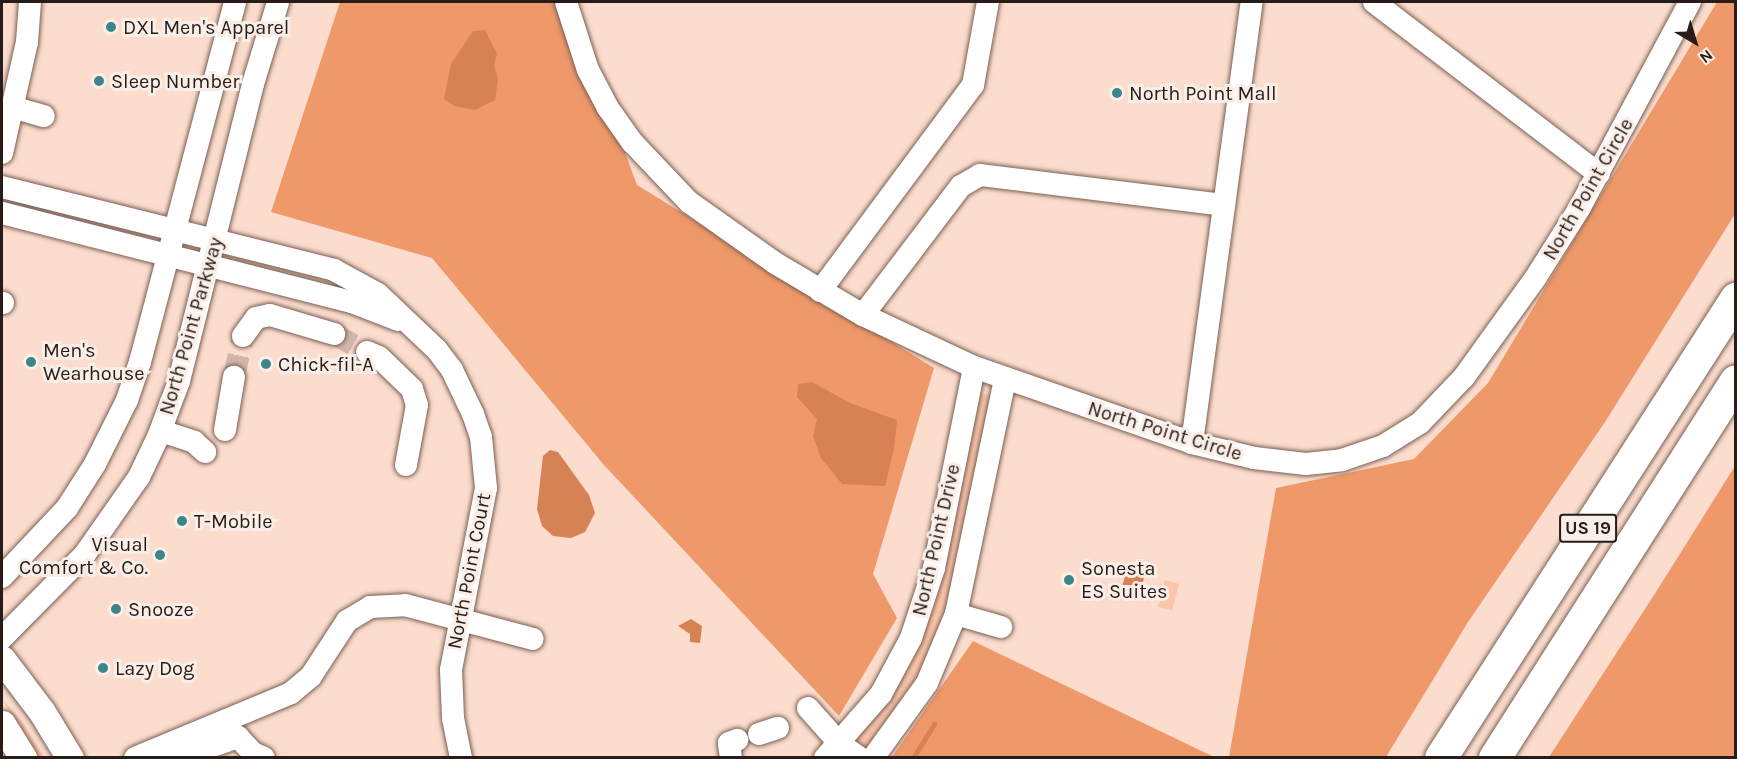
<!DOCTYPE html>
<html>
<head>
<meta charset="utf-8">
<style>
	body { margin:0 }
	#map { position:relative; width:1737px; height:759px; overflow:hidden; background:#fbdccd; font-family:Karla,sans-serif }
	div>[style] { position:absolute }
	.green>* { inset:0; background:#fbc5a9 }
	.forest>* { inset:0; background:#ef986a }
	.water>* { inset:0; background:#d78254 }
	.stream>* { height:4.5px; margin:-2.25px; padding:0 2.25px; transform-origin:2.25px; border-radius:2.25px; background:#d78254 }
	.minor-tunnel>* { height:22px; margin-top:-11px; transform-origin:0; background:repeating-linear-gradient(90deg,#d1b6a9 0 22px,transparent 0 33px) }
	.roads { filter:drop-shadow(0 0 2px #7a5f52) drop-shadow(0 0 2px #7a5f52) }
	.minor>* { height:22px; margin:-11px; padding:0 11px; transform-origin:11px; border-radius:11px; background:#fff }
	.major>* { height:27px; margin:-13.5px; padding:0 13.5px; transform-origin:13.5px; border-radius:13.5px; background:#fff }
	.highway>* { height:32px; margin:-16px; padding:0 16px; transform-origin:16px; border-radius:16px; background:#fff }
	.dots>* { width:16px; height:16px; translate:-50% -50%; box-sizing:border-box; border:3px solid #faeee8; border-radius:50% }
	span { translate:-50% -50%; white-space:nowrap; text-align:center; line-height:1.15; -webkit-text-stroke:6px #faeee8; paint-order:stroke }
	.shield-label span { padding:2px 4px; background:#faeee8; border:2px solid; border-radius:4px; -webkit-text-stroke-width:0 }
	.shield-label { font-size:18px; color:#271c17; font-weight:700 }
	.poi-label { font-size:20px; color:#271c17 }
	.left { translate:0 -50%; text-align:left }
	.right { translate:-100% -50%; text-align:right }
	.street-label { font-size:20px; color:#271c17 }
	.frame { position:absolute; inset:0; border:3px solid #271c17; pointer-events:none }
	.north { position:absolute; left:1665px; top:12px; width:60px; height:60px; -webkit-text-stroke:4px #faeee8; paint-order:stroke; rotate:142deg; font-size:16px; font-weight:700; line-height:24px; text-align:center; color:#271c17 }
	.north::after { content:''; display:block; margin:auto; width:21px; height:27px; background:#271c17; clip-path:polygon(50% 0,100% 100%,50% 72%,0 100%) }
</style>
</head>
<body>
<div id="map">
	<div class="green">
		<i style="clip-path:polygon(985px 394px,990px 397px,946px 613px,929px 659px,905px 703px,867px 747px,862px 746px,857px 741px,859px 734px,888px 698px,980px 396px)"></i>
		<i style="clip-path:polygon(1165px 580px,1179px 584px,1172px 610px,1158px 607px)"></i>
		<i style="clip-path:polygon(2px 699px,22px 722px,44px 757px,38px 757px)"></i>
	</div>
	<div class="forest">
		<i style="clip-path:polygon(340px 2px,569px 2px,637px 185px,934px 368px,873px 574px,897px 618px,839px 716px,604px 465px,432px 258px,271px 212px)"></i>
		<i style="clip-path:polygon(1717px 2px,1735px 2px,1735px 214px,1605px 422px,1468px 622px,1386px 757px,1229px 757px,1276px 488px,1414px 459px,1488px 383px)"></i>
		<i style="clip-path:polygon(1735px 466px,1735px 757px,1549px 757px,1656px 592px)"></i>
		<i style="clip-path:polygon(973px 641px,1214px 757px,892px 757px)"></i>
	</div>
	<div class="water">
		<i style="clip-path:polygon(485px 30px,497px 54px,494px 65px,498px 79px,495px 100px,475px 110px,454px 106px,444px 99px,451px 64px,473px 31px)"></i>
		<i style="clip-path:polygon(812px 382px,850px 403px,897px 420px,894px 449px,885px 486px,842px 484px,821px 458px,813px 436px,817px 419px,797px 397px,798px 384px)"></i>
		<i style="clip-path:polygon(550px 450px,558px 452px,589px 495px,595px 513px,585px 532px,571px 538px,553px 536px,542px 526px,537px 509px,543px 456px)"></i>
		<i style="clip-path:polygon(1128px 565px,1146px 569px,1140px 595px,1121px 591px)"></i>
		<i style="clip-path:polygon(691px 619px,702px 626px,700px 643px,690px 642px,690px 634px,678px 626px)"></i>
	</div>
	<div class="stream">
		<i style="left:913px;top:758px;width:40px;rotate:-58deg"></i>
	</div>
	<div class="minor-tunnel">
		<i style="left:334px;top:334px;width:38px;rotate:29deg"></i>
		<i style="left:234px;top:377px;width:42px;rotate:-77.6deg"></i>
	</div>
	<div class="roads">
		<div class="minor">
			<i style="left:566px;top:2px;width:71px;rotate:72.1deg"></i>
			<i style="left:588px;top:70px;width:43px;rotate:62.2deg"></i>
			<i style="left:608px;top:108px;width:42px;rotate:54.8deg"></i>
			<i style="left:632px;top:142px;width:83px;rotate:46.5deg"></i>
			<i style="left:689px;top:202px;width:105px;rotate:35.3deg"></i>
			<i style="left:775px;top:263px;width:102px;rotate:30.6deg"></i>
			<i style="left:863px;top:315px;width:123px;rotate:25.1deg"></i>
			<i style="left:974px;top:367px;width:231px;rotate:19.2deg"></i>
			<i style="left:1192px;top:443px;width:64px;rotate:13.6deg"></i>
			<i style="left:1254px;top:458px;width:52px;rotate:6.6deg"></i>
			<i style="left:1306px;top:464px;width:36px;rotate:-6deg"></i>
			<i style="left:1342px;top:460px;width:43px;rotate:-18.9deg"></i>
			<i style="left:1383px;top:446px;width:44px;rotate:-31.9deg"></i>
			<i style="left:1420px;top:423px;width:64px;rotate:-46.3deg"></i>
			<i style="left:1464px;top:377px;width:123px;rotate:-54.2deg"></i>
			<i style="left:1536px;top:277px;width:83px;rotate:-57.8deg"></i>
			<i style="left:1580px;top:207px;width:233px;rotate:-61.8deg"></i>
			<i style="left:1374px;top:2px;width:283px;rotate:37.4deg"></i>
			<i style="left:12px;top:107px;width:33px;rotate:16deg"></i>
			<i style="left:2px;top:153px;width:114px;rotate:-77.3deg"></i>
			<i style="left:27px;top:42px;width:40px;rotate:-85.7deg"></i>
			<i style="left:2px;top:187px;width:342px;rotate:14deg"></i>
			<i style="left:334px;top:270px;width:50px;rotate:28.6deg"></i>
			<i style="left:378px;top:294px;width:81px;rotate:43.5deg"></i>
			<i style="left:437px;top:350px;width:25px;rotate:53deg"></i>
			<i style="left:452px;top:370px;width:49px;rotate:64.5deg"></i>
			<i style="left:473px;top:414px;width:24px;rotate:71deg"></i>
			<i style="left:481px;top:437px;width:51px;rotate:84.4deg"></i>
			<i style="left:486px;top:488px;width:185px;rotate:100.9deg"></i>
			<i style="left:451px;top:670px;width:48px;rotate:87.6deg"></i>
			<i style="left:453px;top:718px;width:41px;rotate:78.7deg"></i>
			<i style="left:2px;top:213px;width:361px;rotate:14.3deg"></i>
			<i style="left:352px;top:302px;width:49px;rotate:21.4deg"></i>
			<i style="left:820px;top:291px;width:257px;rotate:-53.4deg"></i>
			<i style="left:973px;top:85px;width:84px;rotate:-79.8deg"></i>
			<i style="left:2px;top:303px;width:1px"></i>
			<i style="left:863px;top:315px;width:162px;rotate:-52.8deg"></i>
			<i style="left:961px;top:186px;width:22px;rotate:-30deg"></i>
			<i style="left:980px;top:175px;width:246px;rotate:7deg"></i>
			<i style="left:243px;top:336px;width:22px;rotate:-54deg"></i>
			<i style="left:256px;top:318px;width:14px;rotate:-12deg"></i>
			<i style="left:270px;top:315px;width:67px;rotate:16.5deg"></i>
			<i style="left:367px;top:352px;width:13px;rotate:23deg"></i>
			<i style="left:379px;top:357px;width:46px;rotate:44.1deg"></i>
			<i style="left:412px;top:389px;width:17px;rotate:73deg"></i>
			<i style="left:417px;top:405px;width:61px;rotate:100.4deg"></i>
			<i style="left:225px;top:430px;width:54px;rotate:-80.4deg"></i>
			<i style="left:161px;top:431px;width:35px;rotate:18deg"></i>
			<i style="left:194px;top:442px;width:15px;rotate:42deg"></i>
			<i style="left:1192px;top:443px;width:445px;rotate:-82.3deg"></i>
			<i style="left:2px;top:577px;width:95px;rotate:-46.7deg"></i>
			<i style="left:67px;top:508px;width:52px;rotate:-57.5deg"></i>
			<i style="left:95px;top:464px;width:72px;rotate:-63.4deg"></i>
			<i style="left:127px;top:400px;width:40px;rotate:-71.1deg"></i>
			<i style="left:140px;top:362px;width:372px;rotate:-75.2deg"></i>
			<i style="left:956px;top:614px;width:47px;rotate:16.1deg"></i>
			<i style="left:2px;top:638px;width:118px;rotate:-45.3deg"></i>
			<i style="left:85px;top:554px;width:94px;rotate:-55deg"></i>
			<i style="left:139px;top:477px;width:44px;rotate:-64.6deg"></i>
			<i style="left:158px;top:437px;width:60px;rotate:-69.4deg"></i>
			<i style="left:179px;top:381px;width:306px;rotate:-76deg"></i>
			<i style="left:253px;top:84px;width:86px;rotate:-73deg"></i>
			<i style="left:808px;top:708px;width:48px;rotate:48.4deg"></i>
			<i style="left:840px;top:744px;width:24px;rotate:35deg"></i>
			<i style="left:759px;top:734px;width:20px;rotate:-18deg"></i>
			<i style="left:135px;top:758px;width:169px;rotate:-22.6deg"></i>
			<i style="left:291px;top:693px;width:26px;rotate:-40deg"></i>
			<i style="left:311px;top:676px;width:66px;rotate:-56.8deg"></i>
			<i style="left:347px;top:621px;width:27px;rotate:-31deg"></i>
			<i style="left:370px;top:607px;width:35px;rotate:-3deg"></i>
			<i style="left:405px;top:605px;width:132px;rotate:14.9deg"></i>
			<i style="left:178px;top:758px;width:64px;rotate:-19.3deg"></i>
			<i style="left:238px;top:737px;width:22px;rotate:47deg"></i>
			<i style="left:253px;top:753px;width:12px;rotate:24deg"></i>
			<i style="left:731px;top:758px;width:15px;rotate:-98deg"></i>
			<i style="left:729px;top:743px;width:9px;rotate:-21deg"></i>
			<i style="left:825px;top:758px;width:85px;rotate:-48.8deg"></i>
			<i style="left:881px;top:694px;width:64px;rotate:-61.8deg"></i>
			<i style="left:911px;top:638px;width:74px;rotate:-71.8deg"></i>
			<i style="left:934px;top:568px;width:205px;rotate:-78.7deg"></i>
			<i style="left:873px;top:758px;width:92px;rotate:-54.2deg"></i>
			<i style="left:927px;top:683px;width:75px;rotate:-67.2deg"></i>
			<i style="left:956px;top:614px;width:240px;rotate:-78.2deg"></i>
		</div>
		<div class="major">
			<i style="left:2px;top:659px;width:66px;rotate:53deg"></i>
			<i style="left:42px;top:712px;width:54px;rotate:58.7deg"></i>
			<i style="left:2px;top:724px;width:40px;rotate:58deg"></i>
		</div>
		<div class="highway">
			<i style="left:1441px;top:758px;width:546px;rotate:-57.27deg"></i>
			<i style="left:1495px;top:758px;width:447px;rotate:-57.4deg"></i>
		</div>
	</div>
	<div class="dots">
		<i style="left:111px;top:27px;background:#3d8688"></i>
		<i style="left:99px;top:81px;background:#3d8688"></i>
		<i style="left:1117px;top:93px;background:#3d8688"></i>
		<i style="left:31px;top:362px;background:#3d8688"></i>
		<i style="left:266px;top:364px;background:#3d8688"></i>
		<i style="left:182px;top:521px;background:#3d8688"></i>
		<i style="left:160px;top:555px;background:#3d8688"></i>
		<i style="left:1069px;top:580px;background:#3d8688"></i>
		<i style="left:116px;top:609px;background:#3d8688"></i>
		<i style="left:103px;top:668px;background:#3d8688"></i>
	</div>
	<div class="shield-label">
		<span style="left:1588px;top:528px">US 19</span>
	</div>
	<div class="poi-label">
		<span class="left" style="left:123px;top:27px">DXL Men's Apparel</span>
		<span class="left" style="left:111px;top:81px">Sleep Number</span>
		<span class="left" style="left:1129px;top:93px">North Point Mall</span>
		<span class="left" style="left:43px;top:362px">Men's<br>Wearhouse</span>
		<span class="left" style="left:278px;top:364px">Chick-fil-A</span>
		<span class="left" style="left:194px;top:521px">T-Mobile</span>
		<span class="right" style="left:148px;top:556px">Visual<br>Comfort &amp; Co.</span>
		<span class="left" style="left:1081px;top:580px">Sonesta<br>ES Suites</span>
		<span class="left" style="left:128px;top:609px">Snooze</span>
		<span class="left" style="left:115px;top:668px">Lazy Dog</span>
	</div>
	<div class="street-label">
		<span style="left:1588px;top:189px;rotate:-60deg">North Point Circle</span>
		<span style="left:191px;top:326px;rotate:-74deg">North Point Parkway</span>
		<span style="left:1165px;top:431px;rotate:17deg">North Point Circle</span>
		<span style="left:936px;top:540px;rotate:-77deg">North Point Drive</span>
		<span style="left:469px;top:571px;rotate:-79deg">North Point Court</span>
	</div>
	<div class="frame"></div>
	<div class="north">N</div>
</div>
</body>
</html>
